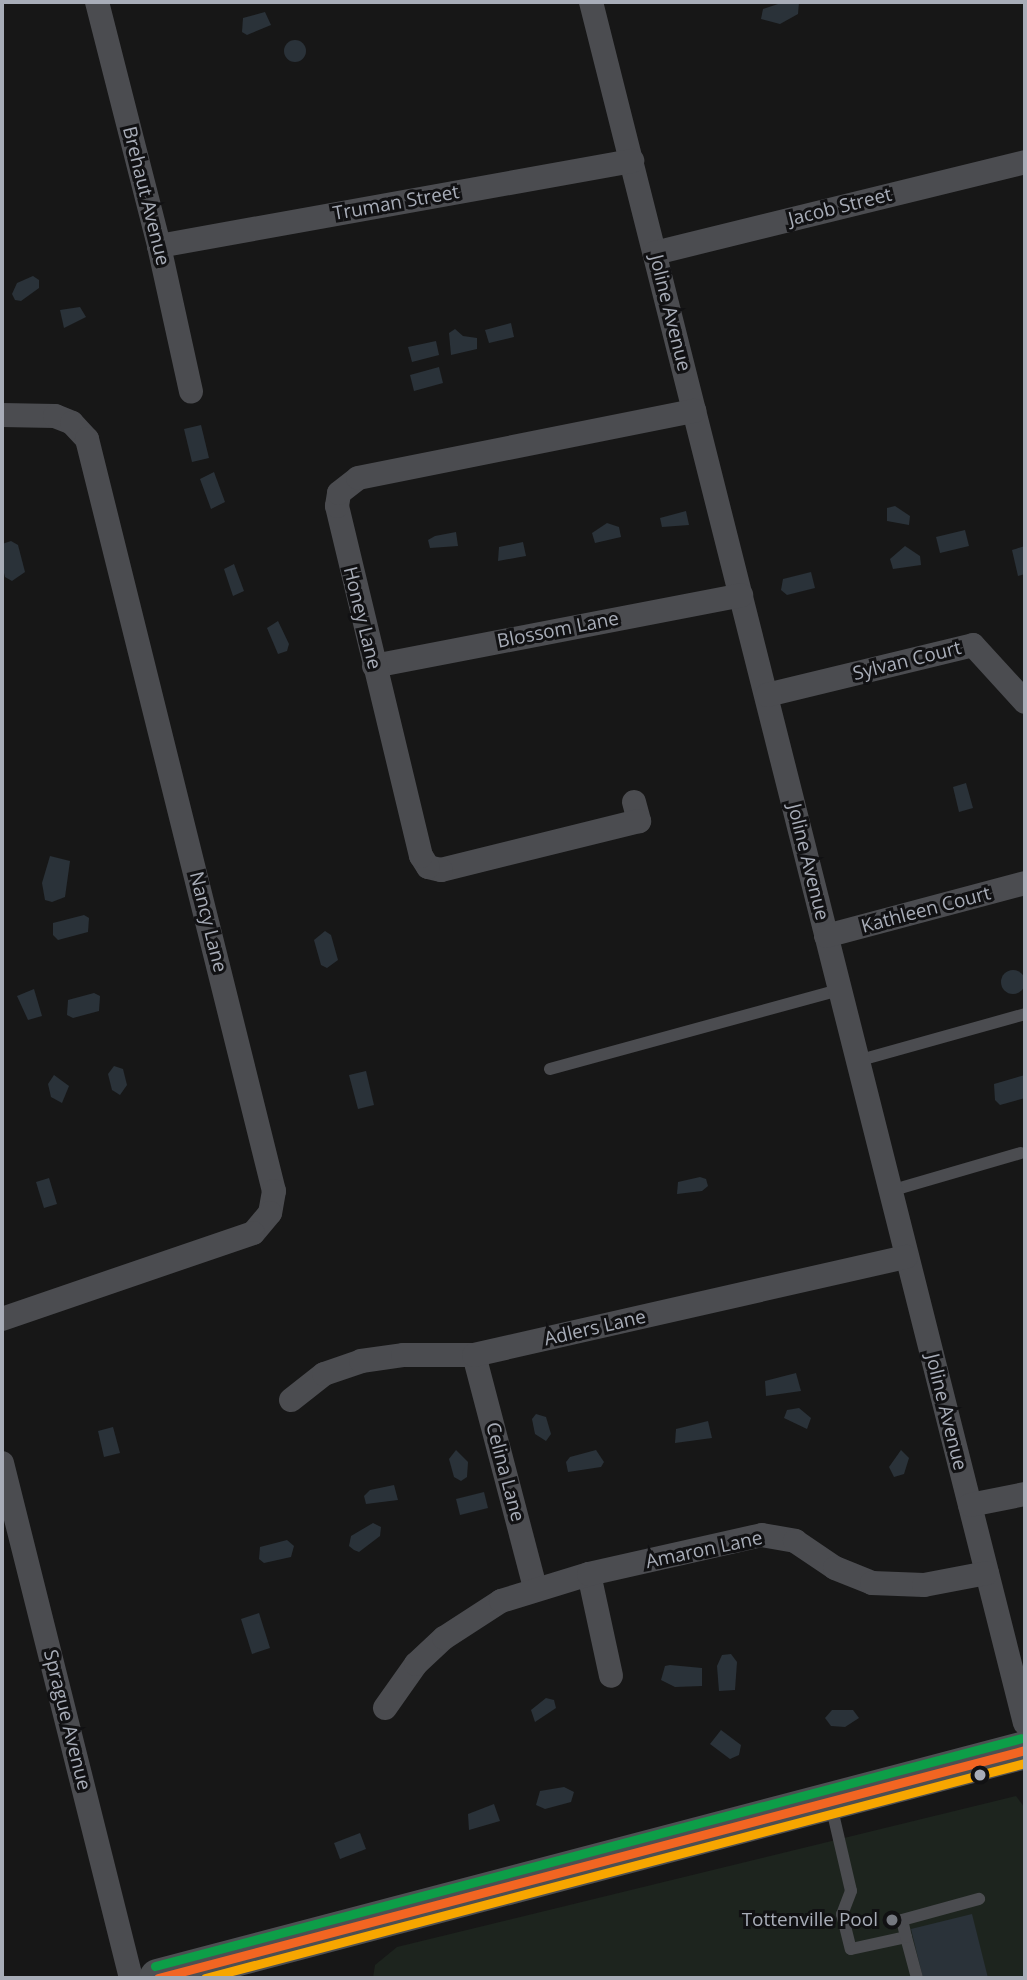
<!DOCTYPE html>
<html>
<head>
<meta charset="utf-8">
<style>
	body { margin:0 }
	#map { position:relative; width:1027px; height:1980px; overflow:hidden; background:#171717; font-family:"Open Sans",sans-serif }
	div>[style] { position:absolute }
	.green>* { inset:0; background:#1d241e }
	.water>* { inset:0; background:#2a3239 }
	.round { border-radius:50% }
	.service>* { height:12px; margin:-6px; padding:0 6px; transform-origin:6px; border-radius:6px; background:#4b4c50 }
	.minor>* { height:24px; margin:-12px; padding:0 12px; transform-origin:12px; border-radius:12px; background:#4b4c50 }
	.primary>* { height:38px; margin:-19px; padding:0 19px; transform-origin:19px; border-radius:19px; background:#4d4f52 }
	.bus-1>* { height:9px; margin:-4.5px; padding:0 4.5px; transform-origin:4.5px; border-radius:4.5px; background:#f26522 }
	.bus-2>* { height:9px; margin:-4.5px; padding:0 4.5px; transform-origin:4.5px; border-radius:4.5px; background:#f7a600 }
	.bus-3>* { height:9px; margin:-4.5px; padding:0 4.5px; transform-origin:4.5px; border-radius:4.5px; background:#0d9e48 }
	.dots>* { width:19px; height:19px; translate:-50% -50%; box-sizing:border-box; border:4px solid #111113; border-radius:50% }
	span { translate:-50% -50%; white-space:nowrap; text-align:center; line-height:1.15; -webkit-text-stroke:6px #111113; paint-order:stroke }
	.street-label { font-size:19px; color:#a8adb8 }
	.poi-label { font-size:19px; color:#a8adb8 }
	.right { translate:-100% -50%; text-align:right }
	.frame { position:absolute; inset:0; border:4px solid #a8adb8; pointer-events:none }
</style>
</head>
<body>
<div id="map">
	<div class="green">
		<i style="clip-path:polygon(1016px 1796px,1025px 1808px,1025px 1978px,373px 1978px,375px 1965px,397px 1947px)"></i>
	</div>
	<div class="water">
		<i style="clip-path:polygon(784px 2px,799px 2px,798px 14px,780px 24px,761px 19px,763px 9px)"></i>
		<i style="clip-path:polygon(265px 12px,271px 25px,247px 35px,242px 32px,243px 18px)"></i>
		<i class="round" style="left:284px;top:40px;width:22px;height:22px"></i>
		<i style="clip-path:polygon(33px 276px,39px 280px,39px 288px,21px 301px,15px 300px,12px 294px,17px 283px)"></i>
		<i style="clip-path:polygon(80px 307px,86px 317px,64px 328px,60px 310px)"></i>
		<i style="clip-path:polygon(511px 323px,514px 337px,489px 343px,485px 330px)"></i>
		<i style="clip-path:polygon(455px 329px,463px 336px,477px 338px,477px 349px,451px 355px,449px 333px)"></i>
		<i style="clip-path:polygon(436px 341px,439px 355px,412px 362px,408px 347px)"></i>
		<i style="clip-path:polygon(439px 367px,443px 383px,414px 391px,410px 375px)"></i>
		<i style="clip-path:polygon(201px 425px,209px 458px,192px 462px,184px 429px)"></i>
		<i style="clip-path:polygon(214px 472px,225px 502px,211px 509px,200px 479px)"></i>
		<i style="clip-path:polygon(895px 506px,910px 516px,909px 525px,887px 521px,887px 508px)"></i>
		<i style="clip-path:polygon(686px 511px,689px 525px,662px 527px,660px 518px)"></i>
		<i style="clip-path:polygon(607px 523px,619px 527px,621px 537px,595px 543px,592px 533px)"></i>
		<i style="clip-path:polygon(965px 530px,969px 546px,940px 553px,936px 537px)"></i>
		<i style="clip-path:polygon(456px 532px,458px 546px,430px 548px,428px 540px,435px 536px)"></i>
		<i style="clip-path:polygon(11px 541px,18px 545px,25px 572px,12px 581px,5px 577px,2px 565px,2px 544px)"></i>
		<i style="clip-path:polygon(523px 542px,526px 556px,498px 561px,499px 547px)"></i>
		<i style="clip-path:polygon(905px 546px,920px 556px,921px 565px,893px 569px,890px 559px)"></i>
		<i style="clip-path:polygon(1025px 546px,1025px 574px,1018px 576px,1012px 550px)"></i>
		<i style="clip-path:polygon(234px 564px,244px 591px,233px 596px,224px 569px)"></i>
		<i style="clip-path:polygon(811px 572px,815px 588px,787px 595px,781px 590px,783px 579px)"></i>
		<i style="clip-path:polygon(278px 621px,289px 644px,287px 651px,278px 654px,267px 628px)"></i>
		<i style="clip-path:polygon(966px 783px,973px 808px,959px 812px,953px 787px)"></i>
		<i style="clip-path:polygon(50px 856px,70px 861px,65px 897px,52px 902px,45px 900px,42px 883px)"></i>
		<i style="clip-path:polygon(84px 915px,89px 918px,88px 932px,58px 940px,53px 935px,53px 923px)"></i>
		<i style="clip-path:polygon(325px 931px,331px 935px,338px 960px,327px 968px,321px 965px,314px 940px)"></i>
		<i class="round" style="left:1001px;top:970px;width:24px;height:24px"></i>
		<i style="clip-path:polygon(34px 989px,42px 1016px,28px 1020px,17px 996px)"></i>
		<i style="clip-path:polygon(94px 993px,100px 996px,99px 1011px,73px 1018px,67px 1015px,68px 1000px)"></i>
		<i style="clip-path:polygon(114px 1066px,123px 1069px,127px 1085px,120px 1095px,112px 1090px,108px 1074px)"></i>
		<i style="clip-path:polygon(366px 1071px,374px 1105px,358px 1109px,349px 1075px)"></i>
		<i style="clip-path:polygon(54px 1075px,69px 1086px,62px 1103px,51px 1097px,48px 1084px)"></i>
		<i style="clip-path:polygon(1025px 1075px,1025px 1098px,1000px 1105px,995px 1100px,994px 1084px)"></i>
		<i style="clip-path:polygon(700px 1177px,706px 1179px,708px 1186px,702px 1191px,677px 1194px,678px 1182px)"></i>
		<i style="clip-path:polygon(49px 1178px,57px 1204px,44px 1208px,36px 1182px)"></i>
		<i style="clip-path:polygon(796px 1373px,801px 1391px,766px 1396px,765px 1381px)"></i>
		<i style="clip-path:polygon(799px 1408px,811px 1418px,807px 1429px,784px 1418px,787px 1410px)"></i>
		<i style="clip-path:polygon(536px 1414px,546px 1417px,551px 1434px,546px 1441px,535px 1434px,532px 1419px)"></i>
		<i style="clip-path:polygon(708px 1421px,712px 1438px,675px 1443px,676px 1429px)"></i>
		<i style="clip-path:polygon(113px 1427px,120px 1453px,104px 1457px,98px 1431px)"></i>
		<i style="clip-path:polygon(456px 1450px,468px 1462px,467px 1477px,461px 1481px,454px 1477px,449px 1459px)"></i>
		<i style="clip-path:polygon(596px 1450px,604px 1462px,601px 1467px,568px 1472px,566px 1462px,570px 1457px)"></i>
		<i style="clip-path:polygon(901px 1450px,909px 1458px,904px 1474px,894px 1477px,889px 1467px)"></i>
		<i style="clip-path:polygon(394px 1485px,398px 1500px,366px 1504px,364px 1496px,370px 1490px)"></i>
		<i style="clip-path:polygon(484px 1492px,488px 1508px,460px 1515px,456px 1499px)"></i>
		<i style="clip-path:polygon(373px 1523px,381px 1527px,380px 1536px,359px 1552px,354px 1550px,349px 1546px,351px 1536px)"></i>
		<i style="clip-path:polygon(287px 1540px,294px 1546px,291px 1557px,264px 1563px,259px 1559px,260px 1547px)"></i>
		<i style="clip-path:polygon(259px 1613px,270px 1648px,252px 1654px,241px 1619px)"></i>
		<i style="clip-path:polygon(722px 1655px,731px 1654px,737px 1662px,735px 1690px,719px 1691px,717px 1666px)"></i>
		<i style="clip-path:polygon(670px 1665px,702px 1668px,702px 1686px,675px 1687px,661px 1680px,665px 1666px)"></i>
		<i style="clip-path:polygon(546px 1698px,554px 1700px,556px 1708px,535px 1722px,531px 1710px)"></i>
		<i style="clip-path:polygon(832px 1710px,853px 1710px,859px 1718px,845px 1727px,831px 1726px,825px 1718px)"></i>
		<i style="clip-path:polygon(721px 1730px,741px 1745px,739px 1755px,730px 1759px,710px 1744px)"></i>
		<i style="clip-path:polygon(564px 1787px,574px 1792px,571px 1802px,545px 1809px,536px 1805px,540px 1791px)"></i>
		<i style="clip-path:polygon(494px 1804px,500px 1821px,469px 1830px,468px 1814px)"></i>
		<i style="clip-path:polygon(360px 1833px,366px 1849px,340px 1859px,334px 1843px)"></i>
		<i style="clip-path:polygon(972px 1914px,988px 1978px,923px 1978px,911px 1929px)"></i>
	</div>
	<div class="service">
		<i style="left:857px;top:1061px;width:174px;rotate:-15.6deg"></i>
		<i style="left:550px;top:1069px;width:300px;rotate:-15.3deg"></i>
		<i style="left:890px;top:1191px;width:136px;rotate:-16.2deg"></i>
		<i style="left:831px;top:1805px;width:88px;rotate:76.9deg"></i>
		<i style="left:851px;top:1891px;width:25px;rotate:111deg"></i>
		<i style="left:842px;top:1914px;width:36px;rotate:76deg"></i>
		<i style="left:851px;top:1949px;width:56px;rotate:-12.3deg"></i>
		<i style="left:906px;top:1937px;width:42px;rotate:75deg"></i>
		<i style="left:906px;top:1937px;width:17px;rotate:-103deg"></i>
		<i style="left:902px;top:1920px;width:80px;rotate:-15.3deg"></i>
	</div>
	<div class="minor">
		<i style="left:97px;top:2px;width:252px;rotate:75.7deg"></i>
		<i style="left:159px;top:246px;width:149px;rotate:77.6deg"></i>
		<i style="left:591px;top:2px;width:1775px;rotate:75.85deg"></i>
		<i style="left:159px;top:246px;width:481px;rotate:-10.2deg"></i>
		<i style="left:655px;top:253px;width:381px;rotate:-13.8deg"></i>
		<i style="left:2px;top:415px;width:53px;rotate:1.1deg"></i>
		<i style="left:55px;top:416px;width:18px;rotate:22deg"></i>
		<i style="left:72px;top:423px;width:22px;rotate:47deg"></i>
		<i style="left:87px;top:439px;width:775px;rotate:76.04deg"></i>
		<i style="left:274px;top:1191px;width:22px;rotate:100deg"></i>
		<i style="left:270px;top:1213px;width:26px;rotate:130deg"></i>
		<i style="left:253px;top:1233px;width:265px;rotate:161.1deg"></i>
		<i style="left:374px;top:666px;width:374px;rotate:-10.9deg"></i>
		<i style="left:767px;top:695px;width:212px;rotate:-13.6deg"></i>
		<i style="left:973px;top:645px;width:77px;rotate:47.6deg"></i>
		<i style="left:634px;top:802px;width:20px;rotate:75deg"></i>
		<i style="left:639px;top:821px;width:204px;rotate:166.1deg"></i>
		<i style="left:441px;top:870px;width:13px;rotate:-167deg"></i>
		<i style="left:428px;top:867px;width:13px;rotate:-122deg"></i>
		<i style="left:421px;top:856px;width:360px;rotate:-103.5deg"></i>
		<i style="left:337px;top:506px;width:13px;rotate:-81deg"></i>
		<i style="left:339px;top:493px;width:24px;rotate:-38deg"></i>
		<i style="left:358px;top:478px;width:343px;rotate:-11.3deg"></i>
		<i style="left:826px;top:936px;width:206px;rotate:-14.9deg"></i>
		<i style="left:474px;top:1355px;width:241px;rotate:75.3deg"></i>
		<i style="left:291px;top:1400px;width:42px;rotate:-38.2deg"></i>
		<i style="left:324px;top:1374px;width:39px;rotate:-19deg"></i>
		<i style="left:361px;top:1361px;width:42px;rotate:-8.1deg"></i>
		<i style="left:403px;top:1355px;width:71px"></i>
		<i style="left:474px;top:1355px;width:443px;rotate:-12.8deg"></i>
		<i style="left:2px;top:1463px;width:531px;rotate:75.94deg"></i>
		<i style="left:970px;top:1505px;width:56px;rotate:-11.3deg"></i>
		<i style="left:589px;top:1574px;width:104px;rotate:77.8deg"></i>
		<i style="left:385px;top:1708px;width:54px;rotate:-54.8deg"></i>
		<i style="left:416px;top:1664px;width:38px;rotate:-43deg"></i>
		<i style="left:444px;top:1638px;width:68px;rotate:-33deg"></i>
		<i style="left:501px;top:1601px;width:92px;rotate:-17.1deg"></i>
		<i style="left:589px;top:1574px;width:177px;rotate:-12.7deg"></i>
		<i style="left:762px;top:1535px;width:34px;rotate:10deg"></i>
		<i style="left:795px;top:1541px;width:48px;rotate:34deg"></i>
		<i style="left:835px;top:1568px;width:40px;rotate:22deg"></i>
		<i style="left:872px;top:1583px;width:52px;rotate:2.2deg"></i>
		<i style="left:924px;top:1585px;width:64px;rotate:-10.8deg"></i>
	</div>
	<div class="primary">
		<i style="left:158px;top:1978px;width:896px;rotate:-14.73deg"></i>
	</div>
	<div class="bus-1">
		<i style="left:158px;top:1978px;width:896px;rotate:-14.73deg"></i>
	</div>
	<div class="bus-2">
		<i style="left:205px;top:1978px;width:848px;rotate:-14.69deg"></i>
	</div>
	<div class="bus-3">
		<i style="left:155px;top:1966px;width:896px;rotate:-14.73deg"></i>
	</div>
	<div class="dots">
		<i style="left:980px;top:1775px;background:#a8adb8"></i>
		<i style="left:892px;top:1920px;background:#757880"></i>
	</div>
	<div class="street-label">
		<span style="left:146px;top:196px;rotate:76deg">Brehaut Avenue</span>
		<span style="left:396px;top:203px;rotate:-10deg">Truman Street</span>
		<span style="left:840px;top:207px;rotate:-14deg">Jacob Street</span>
		<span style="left:670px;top:313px;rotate:76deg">Joline Avenue</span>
		<span style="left:362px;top:618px;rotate:76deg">Honey Lane</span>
		<span style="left:558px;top:630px;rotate:-11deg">Blossom Lane</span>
		<span style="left:907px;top:661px;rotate:-14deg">Sylvan Court</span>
		<span style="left:808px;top:862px;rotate:76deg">Joline Avenue</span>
		<span style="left:926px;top:910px;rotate:-15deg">Kathleen Court</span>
		<span style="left:208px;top:922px;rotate:76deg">Nancy Lane</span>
		<span style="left:595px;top:1328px;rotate:-13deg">Adlers Lane</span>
		<span style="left:946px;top:1412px;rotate:76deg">Joline Avenue</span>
		<span style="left:505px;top:1472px;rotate:75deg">Celina Lane</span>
		<span style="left:704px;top:1550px;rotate:-12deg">Amaron Lane</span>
		<span style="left:67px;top:1720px;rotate:76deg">Sprague Avenue</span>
	</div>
	<div class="poi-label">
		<span class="right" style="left:878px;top:1920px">Tottenville Pool</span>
	</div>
	<div class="frame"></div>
</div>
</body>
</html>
